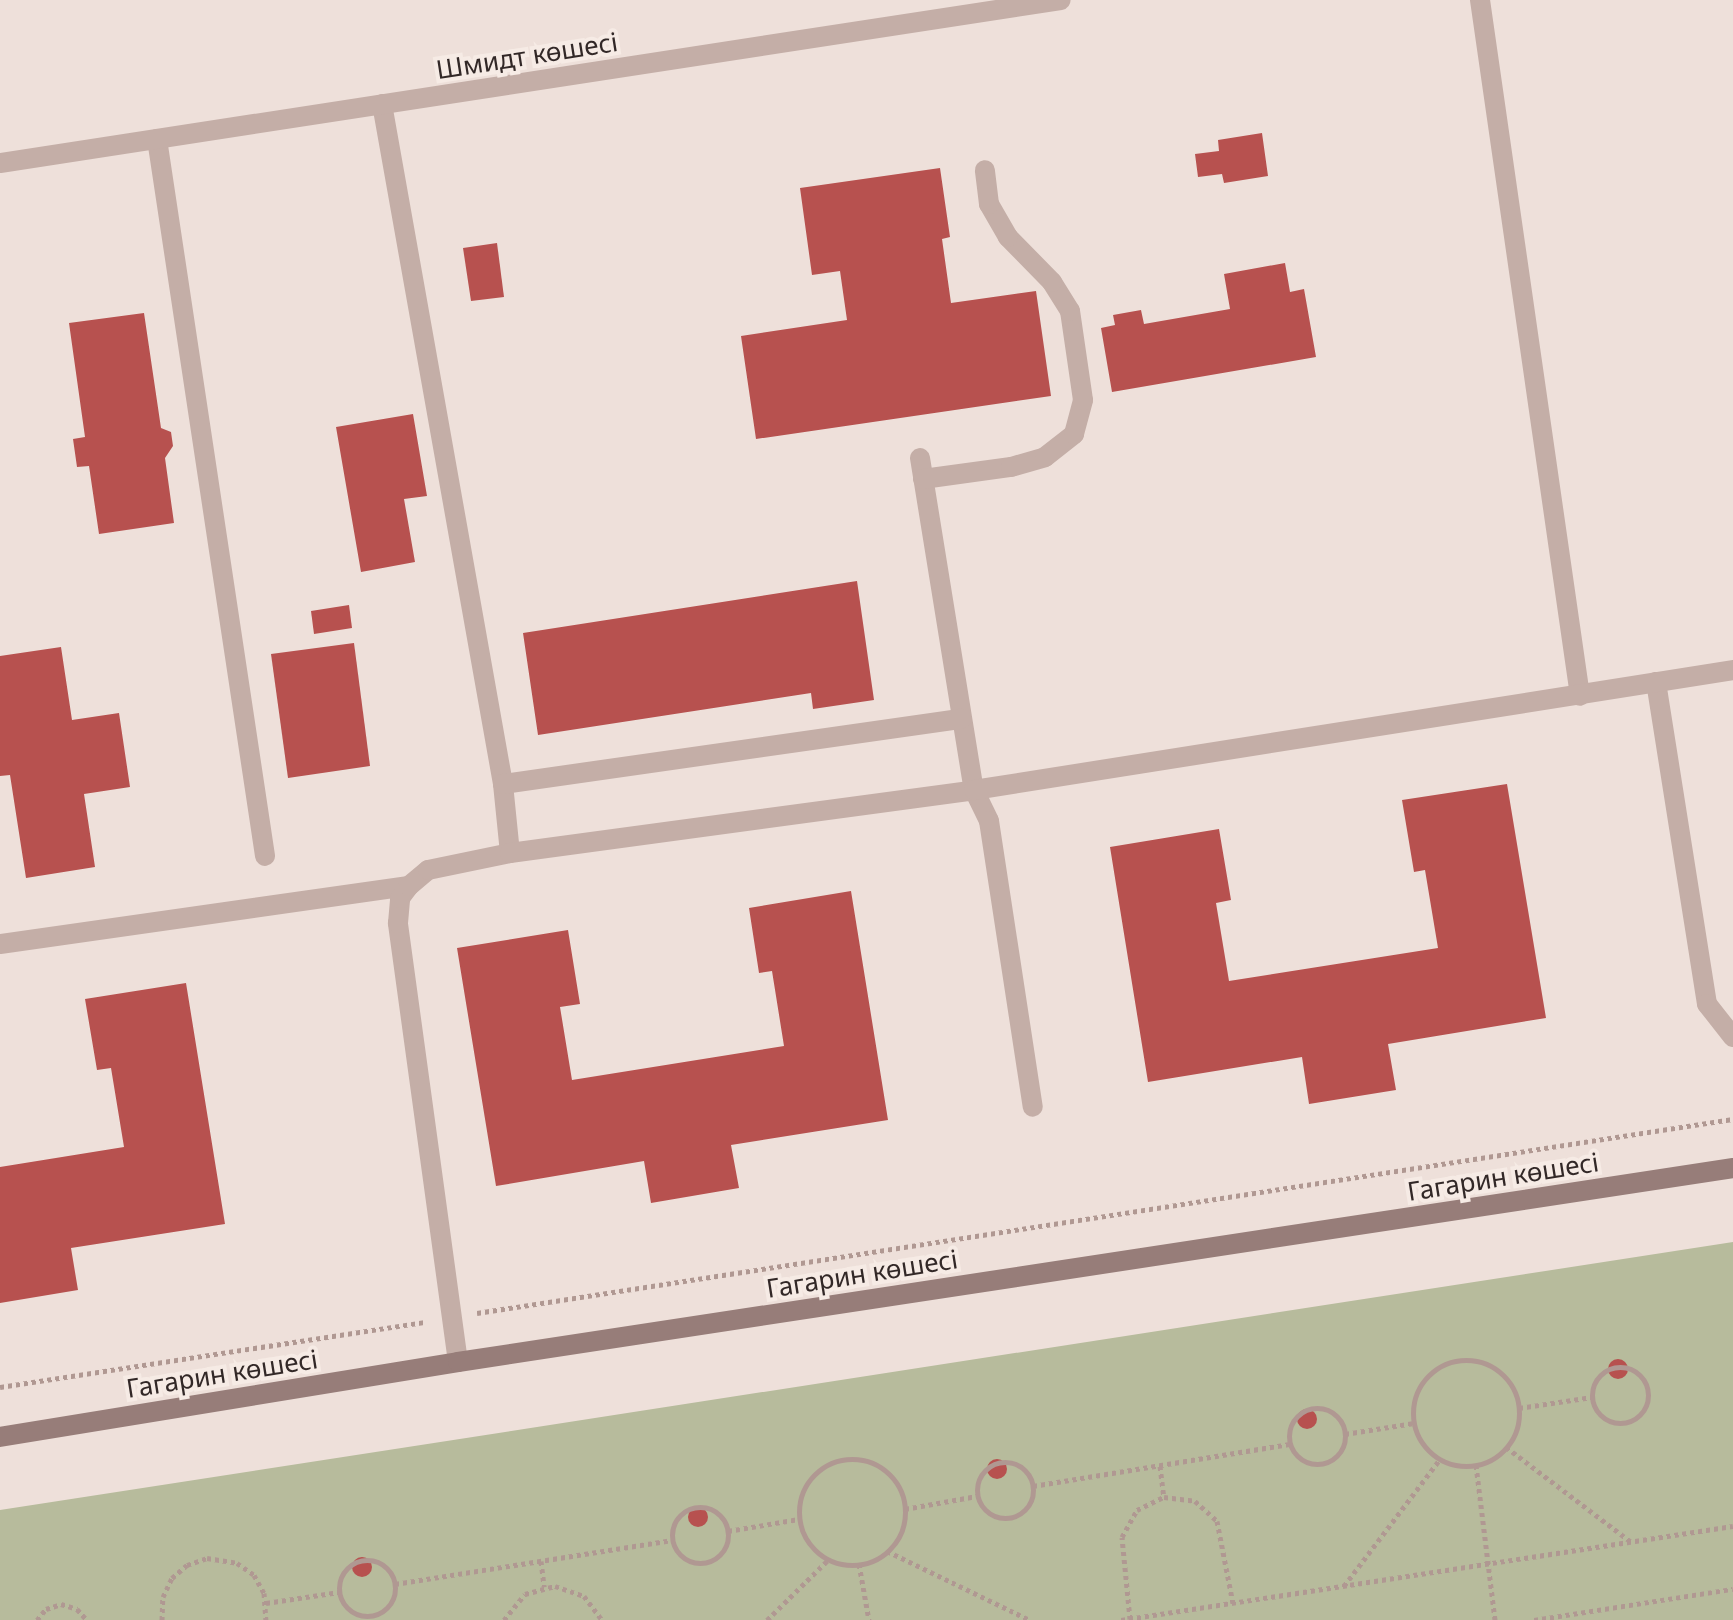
<!DOCTYPE html>
<html>
<head>
<meta charset="utf-8">
<style>
	body { margin:0 }
	#map { position:relative; width:1733px; height:1620px; overflow:hidden; background:#eee0da; font-family:"Noto Sans",sans-serif }
	div>[style] { position:absolute }
	.green>* { inset:0; background:#b7bb9c }
	.building>* { inset:0; background:#b7514f }
	.round { border-radius:50% }
	.path>* { height:5px; margin-top:-2.5px; transform-origin:0; background:repeating-linear-gradient(90deg,#b09892 0 4px,transparent 0 8px) }
	.path>.ring { margin:-2.5px; padding:0; box-sizing:content-box; background:none; border:5px solid #b09892; border-radius:50% }
	.service>* { height:20px; margin:-10px; padding:0 10px; transform-origin:10px; border-radius:10px; background:#c4aea7 }
	.minor>* { height:20px; margin:-10px; padding:0 10px; transform-origin:10px; border-radius:10px; background:#c4aea7 }
	.secondary>* { height:20px; margin:-10px; padding:0 10px; transform-origin:10px; border-radius:10px; background:#977d79 }
	span { translate:-50% -50%; white-space:nowrap; text-align:center; line-height:1.15; -webkit-text-stroke:8px #f6ebe5; paint-order:stroke }
	.street-label { font-size:26px; color:#322827 }
</style>
</head>
<body>
<div id="map">
	<div class="green">
		<i style="clip-path:polygon(1733px 1242px,1733px 1620px,0 1620px,0 1510px)"></i>
	</div>
	<div class="building">
		<i style="clip-path:polygon(1262px 133px,1268px 176px,1224px 183px,1222px 174px,1198px 177px,1195px 154px,1219px 151px,1218px 140px)"></i>
		<i style="clip-path:polygon(940px 168px,950px 237px,942px 239px,951px 303px,1036px 291px,1051px 396px,756px 439px,741px 336px,847px 320px,840px 271px,812px 275px,800px 188px)"></i>
		<i style="clip-path:polygon(497px 243px,504px 297px,471px 301px,463px 248px)"></i>
		<i style="clip-path:polygon(1285px 263px,1290px 292px,1304px 289px,1316px 357px,1112px 392px,1101px 328px,1115px 325px,1113px 315px,1141px 310px,1144px 324px,1230px 309px,1224px 274px)"></i>
		<i style="clip-path:polygon(144px 313px,161px 428px,171px 432px,173px 446px,165px 458px,174px 523px,99px 534px,89px 466px,77px 467px,73px 439px,85px 437px,69px 323px)"></i>
		<i style="clip-path:polygon(413px 414px,427px 496px,404px 499px,415px 562px,361px 572px,336px 427px)"></i>
		<i style="clip-path:polygon(857px 581px,874px 700px,813px 709px,811px 693px,538px 735px,523px 633px)"></i>
		<i style="clip-path:polygon(349px 605px,352px 628px,314px 634px,311px 611px)"></i>
		<i style="clip-path:polygon(354px 643px,370px 766px,288px 778px,271px 654px)"></i>
		<i style="clip-path:polygon(61px 647px,72px 720px,119px 713px,130px 787px,84px 794px,95px 867px,26px 878px,10px 775px,0 776px,0 656px)"></i>
		<i style="clip-path:polygon(1507px 784px,1546px 1018px,1388px 1044px,1396px 1090px,1309px 1104px,1302px 1057px,1148px 1082px,1110px 847px,1219px 829px,1231px 900px,1216px 903px,1229px 981px,1438px 948px,1425px 870px,1414px 872px,1402px 800px)"></i>
		<i style="clip-path:polygon(851px 891px,888px 1120px,731px 1145px,739px 1188px,651px 1203px,644px 1161px,496px 1186px,457px 948px,568px 930px,580px 1004px,560px 1007px,572px 1080px,784px 1046px,772px 971px,759px 973px,749px 908px)"></i>
		<i style="clip-path:polygon(186px 983px,225px 1224px,71px 1248px,78px 1290px,0 1303px,0 1167px,124px 1147px,111px 1068px,97px 1070px,85px 999px)"></i>
		<i class="round" style="left:1608px;top:1359px;width:20px;height:20px"></i>
		<i class="round" style="left:1297px;top:1409px;width:20px;height:20px"></i>
		<i class="round" style="left:987px;top:1459px;width:20px;height:20px"></i>
		<i class="round" style="left:688px;top:1507px;width:20px;height:20px"></i>
		<i class="round" style="left:352px;top:1557px;width:20px;height:20px"></i>
	</div>
	<div class="path">
		<i style="left:477px;top:1313px;width:1271px;rotate:-8.78deg"></i>
		<i class="ring" style="left:1413px;top:1360px;width:101px;height:101px"></i>
		<i class="ring" style="left:1592px;top:1367px;width:51px;height:51px"></i>
		<i style="left:0;top:1387px;width:429px;rotate:-8.7deg"></i>
		<i style="left:1519px;top:1408px;width:74px;rotate:-8.6deg"></i>
		<i class="ring" style="left:1289px;top:1408px;width:51px;height:51px"></i>
		<i style="left:1345px;top:1434px;width:70px;rotate:-9.1deg"></i>
		<i style="left:1506px;top:1447px;width:156px;rotate:37.2deg"></i>
		<i class="ring" style="left:799px;top:1459px;width:101px;height:101px"></i>
		<i class="ring" style="left:977px;top:1462px;width:51px;height:51px"></i>
		<i style="left:1476px;top:1465px;width:156px;rotate:83deg"></i>
		<i style="left:1160px;top:1466px;width:31px;rotate:83deg"></i>
		<i style="left:1033px;top:1486px;width:260px;rotate:-9.3deg"></i>
		<i class="ring" style="left:672px;top:1507px;width:51px;height:51px"></i>
		<i style="left:905px;top:1509px;width:73px;rotate:-10.2deg"></i>
		<i style="left:728px;top:1531px;width:72px;rotate:-9.6deg"></i>
		<i style="left:887px;top:1551px;width:159px;rotate:25.8deg"></i>
		<i class="ring" style="left:339px;top:1560px;width:51px;height:51px"></i>
		<i style="left:541px;top:1561px;width:26px;rotate:83deg"></i>
		<i style="left:859px;top:1564px;width:57px;rotate:79.9deg"></i>
		<i style="left:395px;top:1584px;width:281px;rotate:-9deg"></i>
		<i style="left:1344px;top:1586px;width:159px;rotate:-52.9deg"></i>
		<i style="left:266px;top:1603px;width:74px;rotate:-8.6deg"></i>
		<i style="left:1130px;top:1619px;width:82px;rotate:-95.6deg"></i>
		<i style="left:1122px;top:1537px;width:31px;rotate:-61deg"></i>
		<i style="left:1137px;top:1510px;width:30px;rotate:-26deg"></i>
		<i style="left:1164px;top:1497px;width:31px;rotate:7deg"></i>
		<i style="left:1195px;top:1501px;width:30px;rotate:42deg"></i>
		<i style="left:1217px;top:1521px;width:84px;rotate:79deg"></i>
		<i style="left:37px;top:1620px;width:14px;rotate:-51deg"></i>
		<i style="left:46px;top:1609px;width:16px;rotate:-18deg"></i>
		<i style="left:61px;top:1604px;width:17px;rotate:17deg"></i>
		<i style="left:77px;top:1609px;width:15px;rotate:48deg"></i>
		<i style="left:162px;top:1620px;width:23px;rotate:-88deg"></i>
		<i style="left:163px;top:1597px;width:21px;rotate:-65deg"></i>
		<i style="left:172px;top:1578px;width:20px;rotate:-41deg"></i>
		<i style="left:187px;top:1565px;width:21px;rotate:-19deg"></i>
		<i style="left:207px;top:1558px;width:30px;rotate:9deg"></i>
		<i style="left:237px;top:1563px;width:21px;rotate:35deg"></i>
		<i style="left:254px;top:1575px;width:21px;rotate:61deg"></i>
		<i style="left:264px;top:1593px;width:27px;rotate:86deg"></i>
		<i style="left:504px;top:1620px;width:33px;rotate:-51deg"></i>
		<i style="left:525px;top:1594px;width:31px;rotate:-15deg"></i>
		<i style="left:555px;top:1586px;width:31px;rotate:19deg"></i>
		<i style="left:584px;top:1596px;width:30px;rotate:53deg"></i>
		<i style="left:767px;top:1620px;width:87px;rotate:-44.5deg"></i>
		<i style="left:1121px;top:1620px;width:619px;rotate:-8.73deg"></i>
		<i style="left:1534px;top:1620px;width:201px;rotate:-8.9deg"></i>
	</div>
	<div class="service">
		<i style="left:1480px;top:0;width:703px;rotate:81.82deg"></i>
		<i style="left:1656px;top:682px;width:326px;rotate:81deg"></i>
		<i style="left:1707px;top:1004px;width:42px;rotate:51.8deg"></i>
	</div>
	<div class="minor">
		<i style="left:382px;top:104px;width:691px;rotate:79.91deg"></i>
		<i style="left:503px;top:784px;width:69px;rotate:84.2deg"></i>
		<i style="left:157px;top:139px;width:725px;rotate:81.43deg"></i>
		<i style="left:0;top:163px;width:1073px;rotate:-8.73deg"></i>
		<i style="left:920px;top:458px;width:336px;rotate:80.8deg"></i>
		<i style="left:974px;top:790px;width:34px;rotate:64deg"></i>
		<i style="left:989px;top:821px;width:289px;rotate:81.3deg"></i>
		<i style="left:923px;top:479px;width:89px;rotate:-7.8deg"></i>
		<i style="left:1011px;top:467px;width:35px;rotate:-16deg"></i>
		<i style="left:1045px;top:457px;width:37px;rotate:-38deg"></i>
		<i style="left:1074px;top:434px;width:35px;rotate:-75deg"></i>
		<i style="left:1083px;top:400px;width:90px;rotate:-98.3deg"></i>
		<i style="left:1070px;top:311px;width:34px;rotate:-122deg"></i>
		<i style="left:1052px;top:282px;width:63px;rotate:-134.4deg"></i>
		<i style="left:1008px;top:237px;width:38px;rotate:-120deg"></i>
		<i style="left:989px;top:204px;width:34px;rotate:-97deg"></i>
		<i style="left:503px;top:784px;width:463px;rotate:-8.1deg"></i>
		<i style="left:0;top:944px;width:413px;rotate:-8.1deg"></i>
		<i style="left:458px;top:1362px;width:443px;rotate:-97.8deg"></i>
		<i style="left:398px;top:923px;width:25px;rotate:-85deg"></i>
		<i style="left:400px;top:898px;width:15px;rotate:-53deg"></i>
		<i style="left:409px;top:886px;width:25px;rotate:-40deg"></i>
		<i style="left:428px;top:870px;width:84px;rotate:-11.7deg"></i>
		<i style="left:510px;top:853px;width:468px;rotate:-7.7deg"></i>
		<i style="left:974px;top:790px;width:768px;rotate:-8.98deg"></i>
	</div>
	<div class="secondary">
		<i style="left:0;top:1437px;width:464px;rotate:-9.3deg"></i>
		<i style="left:458px;top:1362px;width:1290px;rotate:-8.65deg"></i>
	</div>
	<div class="street-label">
		<span style="left:527px;top:56px;rotate:-9deg">Шмидт көшесі</span>
		<span style="left:1503px;top:1177px;rotate:-9deg">Гагарин көшесі</span>
		<span style="left:862px;top:1274px;rotate:-9deg">Гагарин көшесі</span>
		<span style="left:222px;top:1374px;rotate:-9deg">Гагарин көшесі</span>
	</div>
</div>
</body>
</html>
